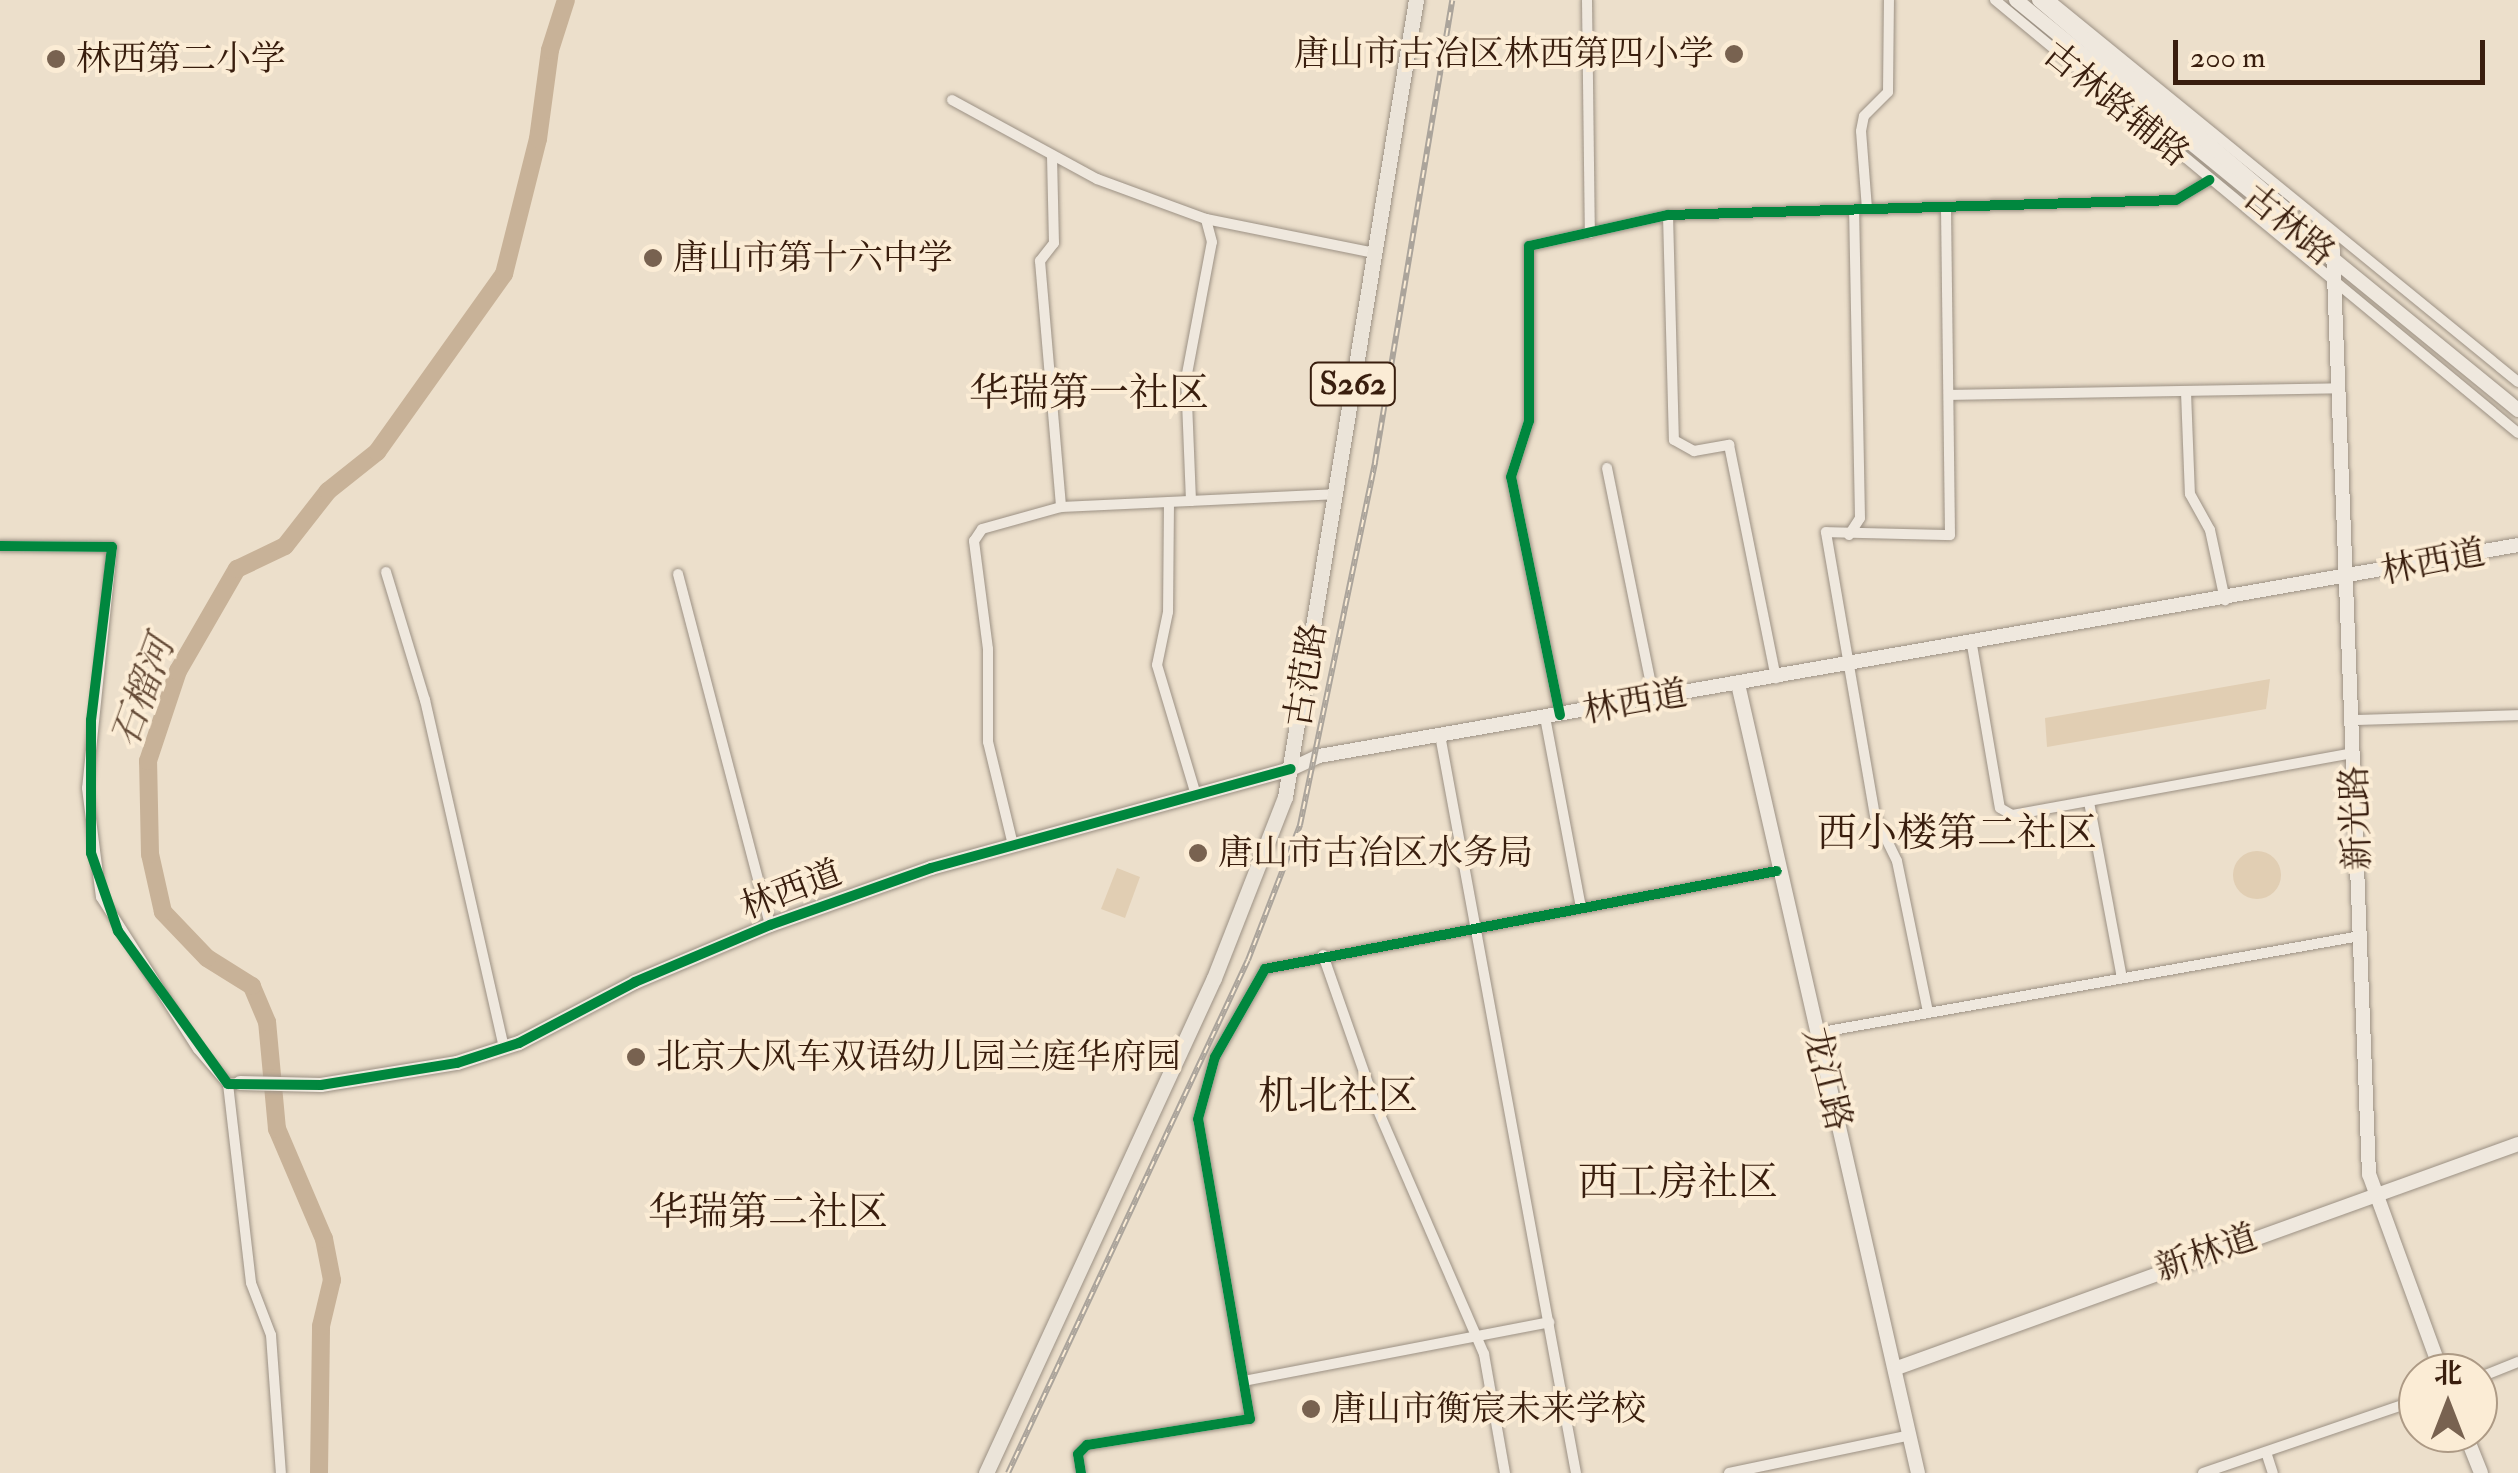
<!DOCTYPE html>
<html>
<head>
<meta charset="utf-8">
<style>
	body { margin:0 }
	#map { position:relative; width:2518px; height:1473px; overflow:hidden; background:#ecdfcb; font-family:"IM FELL Double Pica","Noto Serif SC",serif }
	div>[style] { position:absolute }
	.green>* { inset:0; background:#e1ceb3 }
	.round { border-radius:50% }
	.river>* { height:18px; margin:-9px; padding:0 9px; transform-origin:9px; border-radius:9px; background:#c8b298 }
	.roads { filter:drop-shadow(0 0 2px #9c9184) drop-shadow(0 0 2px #9c9184) }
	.street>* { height:10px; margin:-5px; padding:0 5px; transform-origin:5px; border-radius:5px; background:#efe8de }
	.secondary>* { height:14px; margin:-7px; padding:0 7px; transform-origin:7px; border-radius:7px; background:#efe8de }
	.primary>* { height:15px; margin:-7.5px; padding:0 7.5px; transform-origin:7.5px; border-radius:7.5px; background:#ebe4d9 }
	.rail>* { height:6px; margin-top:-3px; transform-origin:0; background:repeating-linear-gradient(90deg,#fbecd5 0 8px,#aba49b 0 16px); box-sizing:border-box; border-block:2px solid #aba49b }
	.cycleway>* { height:10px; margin:-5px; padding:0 5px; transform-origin:5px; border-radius:5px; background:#00873e }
	.dots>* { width:28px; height:28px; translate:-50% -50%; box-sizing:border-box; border:5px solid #fbecd5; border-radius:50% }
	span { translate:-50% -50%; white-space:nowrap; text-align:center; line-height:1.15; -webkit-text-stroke:8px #fbecd5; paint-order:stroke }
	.shield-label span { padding:2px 8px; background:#fbecd5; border:2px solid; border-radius:8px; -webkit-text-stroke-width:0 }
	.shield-label { font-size:32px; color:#391e0e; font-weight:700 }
	.poi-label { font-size:35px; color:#391e0e }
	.right { translate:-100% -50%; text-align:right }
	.left { translate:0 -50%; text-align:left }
	.street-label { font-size:35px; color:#391e0e }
	.water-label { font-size:38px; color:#654b37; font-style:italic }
	.quarter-label { font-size:40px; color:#391e0e }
	.north { position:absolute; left:2398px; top:1353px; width:100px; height:100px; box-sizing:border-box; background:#fbecd5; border:2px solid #ad9a85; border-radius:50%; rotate:0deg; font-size:28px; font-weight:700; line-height:40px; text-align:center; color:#391e0e }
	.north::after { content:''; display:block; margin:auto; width:35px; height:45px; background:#786250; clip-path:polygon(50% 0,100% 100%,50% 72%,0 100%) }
	.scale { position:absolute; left:2173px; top:40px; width:312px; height:45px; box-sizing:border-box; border:5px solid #391e0e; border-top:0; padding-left:12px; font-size:30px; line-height:35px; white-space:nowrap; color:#391e0e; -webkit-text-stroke:8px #fbecd5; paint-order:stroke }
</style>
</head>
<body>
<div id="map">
	<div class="green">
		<i style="clip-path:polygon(2270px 679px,2266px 709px,2047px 747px,2045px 718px)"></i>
		<i class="round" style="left:2233px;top:851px;width:48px;height:48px"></i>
		<i style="clip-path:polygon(1117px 868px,1140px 877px,1125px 918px,1101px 909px)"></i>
	</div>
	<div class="river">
		<i style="left:319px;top:1473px;width:147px;rotate:-89.2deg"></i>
		<i style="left:321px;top:1326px;width:47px;rotate:-76.6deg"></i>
		<i style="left:332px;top:1280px;width:42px;rotate:-101deg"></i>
		<i style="left:324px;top:1239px;width:120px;rotate:-113.1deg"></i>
		<i style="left:277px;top:1129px;width:107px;rotate:-95.3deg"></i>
		<i style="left:267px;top:1022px;width:39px;rotate:-113deg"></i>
		<i style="left:252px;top:986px;width:53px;rotate:-148.1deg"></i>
		<i style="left:207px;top:958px;width:64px;rotate:-133.7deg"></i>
		<i style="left:163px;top:912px;width:59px;rotate:-102.6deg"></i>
		<i style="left:150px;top:854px;width:93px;rotate:-91.2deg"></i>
		<i style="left:148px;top:761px;width:95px;rotate:-71.6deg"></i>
		<i style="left:178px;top:671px;width:118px;rotate:-60deg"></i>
		<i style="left:237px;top:569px;width:53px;rotate:-25.6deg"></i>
		<i style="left:285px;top:546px;width:70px;rotate:-52deg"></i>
		<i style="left:328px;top:491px;width:63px;rotate:-38.5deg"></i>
		<i style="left:377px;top:452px;width:219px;rotate:-54.5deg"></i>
		<i style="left:504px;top:274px;width:139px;rotate:-75.9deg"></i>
		<i style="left:538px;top:139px;width:90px;rotate:-82.3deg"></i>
		<i style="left:550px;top:50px;width:52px;rotate:-72.3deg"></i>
	</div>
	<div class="roads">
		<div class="street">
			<i style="left:1587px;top:0;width:233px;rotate:89.3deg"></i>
			<i style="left:1995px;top:0;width:679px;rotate:39.62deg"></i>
			<i style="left:2050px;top:0;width:604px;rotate:39.22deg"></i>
			<i style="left:952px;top:100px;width:165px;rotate:28.6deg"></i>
			<i style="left:1097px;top:179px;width:116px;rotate:20.2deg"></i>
			<i style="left:1206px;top:219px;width:172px;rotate:11.4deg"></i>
			<i style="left:1052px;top:156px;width:87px;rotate:88.7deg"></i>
			<i style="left:1054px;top:243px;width:23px;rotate:128deg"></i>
			<i style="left:1040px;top:261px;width:247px;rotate:85.1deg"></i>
			<i style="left:1867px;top:209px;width:78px;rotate:-94.4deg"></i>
			<i style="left:1861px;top:131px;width:15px;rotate:-79deg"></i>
			<i style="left:1864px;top:116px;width:34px;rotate:-45deg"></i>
			<i style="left:1888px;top:92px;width:92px;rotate:-89.4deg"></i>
			<i style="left:1668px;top:215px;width:225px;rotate:88.5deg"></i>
			<i style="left:1674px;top:440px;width:23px;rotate:29deg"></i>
			<i style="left:1694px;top:451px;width:36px;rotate:-10deg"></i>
			<i style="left:1729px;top:445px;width:238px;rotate:78.6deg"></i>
			<i style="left:2186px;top:392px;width:102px;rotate:87.8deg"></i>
			<i style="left:2190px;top:494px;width:41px;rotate:60.9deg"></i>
			<i style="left:2210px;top:530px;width:72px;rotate:77.9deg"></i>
			<i style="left:1950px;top:395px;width:387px;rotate:-1deg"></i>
			<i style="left:1607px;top:468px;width:236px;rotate:78.5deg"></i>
			<i style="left:1191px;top:501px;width:122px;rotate:-92.3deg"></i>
			<i style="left:1186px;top:379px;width:139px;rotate:-79.3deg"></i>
			<i style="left:1212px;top:242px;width:24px;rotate:-105deg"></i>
			<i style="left:1169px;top:502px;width:110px;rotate:90.5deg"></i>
			<i style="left:1168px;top:612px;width:54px;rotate:101.7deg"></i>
			<i style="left:1157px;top:665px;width:136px;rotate:73.3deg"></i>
			<i style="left:1849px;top:535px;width:20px;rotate:-57deg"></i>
			<i style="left:1860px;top:518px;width:308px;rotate:-91.1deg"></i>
			<i style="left:0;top:546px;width:112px;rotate:0.5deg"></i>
			<i style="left:112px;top:547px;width:242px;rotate:95.9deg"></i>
			<i style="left:87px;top:788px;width:110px;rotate:82.7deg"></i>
			<i style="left:101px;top:897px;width:180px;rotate:57.5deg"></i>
			<i style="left:198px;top:1049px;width:46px;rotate:49.4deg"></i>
			<i style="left:228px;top:1084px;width:12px;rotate:-5deg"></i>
			<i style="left:386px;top:572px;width:134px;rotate:73.1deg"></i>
			<i style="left:425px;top:700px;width:357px;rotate:77.2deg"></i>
			<i style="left:678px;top:574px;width:363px;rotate:75.3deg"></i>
			<i style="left:1972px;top:645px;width:165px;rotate:80.3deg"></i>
			<i style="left:2000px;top:808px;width:14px;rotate:30deg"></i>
			<i style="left:2012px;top:815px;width:348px;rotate:-10.3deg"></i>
			<i style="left:1560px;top:715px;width:243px;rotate:-101.6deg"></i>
			<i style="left:1511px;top:477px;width:59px;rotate:-72.2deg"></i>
			<i style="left:1529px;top:421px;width:175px;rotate:-90deg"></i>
			<i style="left:1529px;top:246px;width:142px;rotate:-12.6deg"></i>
			<i style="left:1668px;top:215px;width:508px;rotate:-1.69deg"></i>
			<i style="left:2176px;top:200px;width:39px;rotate:-31deg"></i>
			<i style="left:1545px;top:717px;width:193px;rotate:79.3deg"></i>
			<i style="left:2353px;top:720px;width:165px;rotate:-1.7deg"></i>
			<i style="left:1440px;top:735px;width:750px;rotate:79.56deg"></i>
			<i style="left:2089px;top:802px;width:179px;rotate:79.4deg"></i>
			<i style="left:1013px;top:845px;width:106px;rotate:-103.6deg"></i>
			<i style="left:988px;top:742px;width:93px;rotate:-90deg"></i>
			<i style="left:988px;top:649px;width:109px;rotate:-97.4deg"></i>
			<i style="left:974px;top:541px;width:14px;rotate:-56deg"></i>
			<i style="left:982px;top:529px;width:82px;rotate:-15.6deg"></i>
			<i style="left:1061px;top:507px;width:273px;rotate:-2.7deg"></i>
			<i style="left:1323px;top:955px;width:155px;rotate:70.7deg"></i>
			<i style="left:1374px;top:1101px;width:276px;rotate:66.5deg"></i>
			<i style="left:1484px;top:1354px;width:121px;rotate:80deg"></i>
			<i style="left:1928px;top:1012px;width:154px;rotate:-101.6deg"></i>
			<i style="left:1897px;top:861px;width:50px;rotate:-116.1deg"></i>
			<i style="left:1875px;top:816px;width:288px;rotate:-99.8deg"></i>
			<i style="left:1826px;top:532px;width:124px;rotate:1.4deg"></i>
			<i style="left:1950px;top:535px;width:328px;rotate:-90.7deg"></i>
			<i style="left:1816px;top:1033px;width:553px;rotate:-10.11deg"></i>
			<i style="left:228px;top:1084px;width:200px;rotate:83.4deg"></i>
			<i style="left:251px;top:1283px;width:56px;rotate:69deg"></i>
			<i style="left:271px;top:1335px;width:138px;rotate:85.9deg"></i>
			<i style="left:2478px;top:1378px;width:43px;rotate:-21.8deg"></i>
			<i style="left:1244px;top:1381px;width:311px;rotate:-10.9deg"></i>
			<i style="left:2266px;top:1452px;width:22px;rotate:72deg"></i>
			<i style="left:1081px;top:1473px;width:19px;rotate:-99deg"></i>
			<i style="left:1078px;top:1454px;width:13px;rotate:-45deg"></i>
			<i style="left:1087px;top:1445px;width:165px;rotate:-9.1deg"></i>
			<i style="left:1250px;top:1419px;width:304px;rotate:-99.8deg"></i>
			<i style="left:1198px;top:1119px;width:64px;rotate:-74.7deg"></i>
			<i style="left:1215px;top:1057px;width:101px;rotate:-60.4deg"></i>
			<i style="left:1265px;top:969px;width:521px;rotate:-10.84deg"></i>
			<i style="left:1729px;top:1473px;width:181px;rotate:-11.8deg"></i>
			<i style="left:2203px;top:1473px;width:227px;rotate:-18.8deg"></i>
		</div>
		<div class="secondary">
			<i style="left:2016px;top:0;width:648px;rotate:39.24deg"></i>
			<i style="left:2039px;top:0;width:329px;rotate:40.3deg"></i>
			<i style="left:2333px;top:250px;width:925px;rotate:87.77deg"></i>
			<i style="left:2369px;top:1174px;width:212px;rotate:69.9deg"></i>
			<i style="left:1738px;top:684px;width:809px;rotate:77.15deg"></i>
			<i style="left:240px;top:1083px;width:81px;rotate:1.4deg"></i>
			<i style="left:321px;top:1085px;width:138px;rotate:-9.2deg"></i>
			<i style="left:457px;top:1063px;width:65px;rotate:-17.9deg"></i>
			<i style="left:519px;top:1043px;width:131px;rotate:-27.7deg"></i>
			<i style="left:635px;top:982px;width:147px;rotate:-22.9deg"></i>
			<i style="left:770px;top:925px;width:171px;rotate:-19.5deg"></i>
			<i style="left:931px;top:868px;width:373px;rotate:-15.4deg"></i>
			<i style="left:1291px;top:769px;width:31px;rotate:-25deg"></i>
			<i style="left:1319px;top:756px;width:1217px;rotate:-9.98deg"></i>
			<i style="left:1897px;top:1368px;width:660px;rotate:-19.83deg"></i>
			<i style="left:2465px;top:1433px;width:43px;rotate:68.2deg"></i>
		</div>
		<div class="primary">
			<i style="left:986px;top:1473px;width:545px;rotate:-65.27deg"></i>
			<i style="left:1214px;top:978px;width:194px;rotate:-68.6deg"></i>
			<i style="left:1285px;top:797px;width:808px;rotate:-80.67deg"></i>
		</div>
	</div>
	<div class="rail">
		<i style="left:1008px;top:1473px;width:566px;rotate:-64.93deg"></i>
		<i style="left:1248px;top:960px;width:145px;rotate:-68.9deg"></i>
		<i style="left:1300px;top:825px;width:371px;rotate:-78.3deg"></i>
		<i style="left:1375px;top:462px;width:468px;rotate:-80.5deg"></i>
	</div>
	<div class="cycleway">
		<i style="left:0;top:546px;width:112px;rotate:0.5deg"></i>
		<i style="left:112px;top:547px;width:174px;rotate:96.9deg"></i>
		<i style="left:91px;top:720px;width:133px;rotate:90deg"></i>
		<i style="left:91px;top:853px;width:83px;rotate:70.9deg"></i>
		<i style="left:118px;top:931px;width:188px;rotate:54.3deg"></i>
		<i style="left:228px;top:1084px;width:93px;rotate:0.6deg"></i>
		<i style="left:321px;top:1085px;width:138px;rotate:-9.2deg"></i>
		<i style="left:457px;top:1063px;width:65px;rotate:-17.9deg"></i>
		<i style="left:519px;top:1043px;width:131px;rotate:-27.7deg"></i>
		<i style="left:635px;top:982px;width:147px;rotate:-22.9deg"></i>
		<i style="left:770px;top:925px;width:171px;rotate:-19.5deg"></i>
		<i style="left:931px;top:868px;width:373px;rotate:-15.4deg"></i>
		<i style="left:1560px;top:715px;width:243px;rotate:-101.6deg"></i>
		<i style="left:1511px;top:477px;width:59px;rotate:-72.2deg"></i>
		<i style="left:1529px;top:421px;width:175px;rotate:-90deg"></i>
		<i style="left:1529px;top:246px;width:142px;rotate:-12.6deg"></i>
		<i style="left:1668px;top:215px;width:508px;rotate:-1.69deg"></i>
		<i style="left:2176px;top:200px;width:39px;rotate:-31deg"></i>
		<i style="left:1081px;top:1473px;width:19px;rotate:-99deg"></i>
		<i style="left:1078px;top:1454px;width:13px;rotate:-45deg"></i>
		<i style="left:1087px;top:1445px;width:165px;rotate:-9.1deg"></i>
		<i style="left:1250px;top:1419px;width:304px;rotate:-99.8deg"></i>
		<i style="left:1198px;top:1119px;width:64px;rotate:-74.7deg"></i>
		<i style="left:1215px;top:1057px;width:101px;rotate:-60.4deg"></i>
		<i style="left:1265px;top:969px;width:521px;rotate:-10.84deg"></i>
	</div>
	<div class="dots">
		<i style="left:1734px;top:54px;background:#786250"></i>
		<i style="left:56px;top:59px;background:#786250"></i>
		<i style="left:653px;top:258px;background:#786250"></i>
		<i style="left:1198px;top:853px;background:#786250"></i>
		<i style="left:636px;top:1057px;background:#786250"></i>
		<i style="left:1311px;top:1409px;background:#786250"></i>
	</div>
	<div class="shield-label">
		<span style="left:1353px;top:384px">S262</span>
	</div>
	<div class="poi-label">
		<span class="right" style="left:1714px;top:54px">唐山市古冶区林西第四小学</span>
		<span class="left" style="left:76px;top:59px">林西第二小学</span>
		<span class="left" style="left:673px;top:258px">唐山市第十六中学</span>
		<span class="left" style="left:1218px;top:853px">唐山市古冶区水务局</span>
		<span class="left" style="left:656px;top:1057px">北京大风车双语幼儿园兰庭华府园</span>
		<span class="left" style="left:1331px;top:1409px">唐山市衡宸未来学校</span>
	</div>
	<div class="street-label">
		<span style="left:2116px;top:104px;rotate:39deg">古林路辅路</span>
		<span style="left:2289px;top:225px;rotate:39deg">古林路</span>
		<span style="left:2433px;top:562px;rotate:-11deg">林西道</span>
		<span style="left:1306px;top:675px;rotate:-81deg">古范路</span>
		<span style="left:1635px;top:702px;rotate:-10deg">林西道</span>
		<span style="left:2356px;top:818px;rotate:-92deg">新光路</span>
		<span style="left:791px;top:890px;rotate:-21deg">林西道</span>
		<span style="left:1827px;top:1079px;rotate:76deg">龙江路</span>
		<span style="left:2206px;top:1253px;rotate:-19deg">新林道</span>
	</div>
	<div class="water-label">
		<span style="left:144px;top:692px;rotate:-70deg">石榴河</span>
	</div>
	<div class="quarter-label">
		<span style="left:1089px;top:394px">华瑞第一社区</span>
		<span style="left:1957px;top:834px">西小楼第二社区</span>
		<span style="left:1338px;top:1097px">机北社区</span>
		<span style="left:1678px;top:1183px">西工房社区</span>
		<span style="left:768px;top:1213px">华瑞第二社区</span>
	</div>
	<div class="north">北</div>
	<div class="scale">200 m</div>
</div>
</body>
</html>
